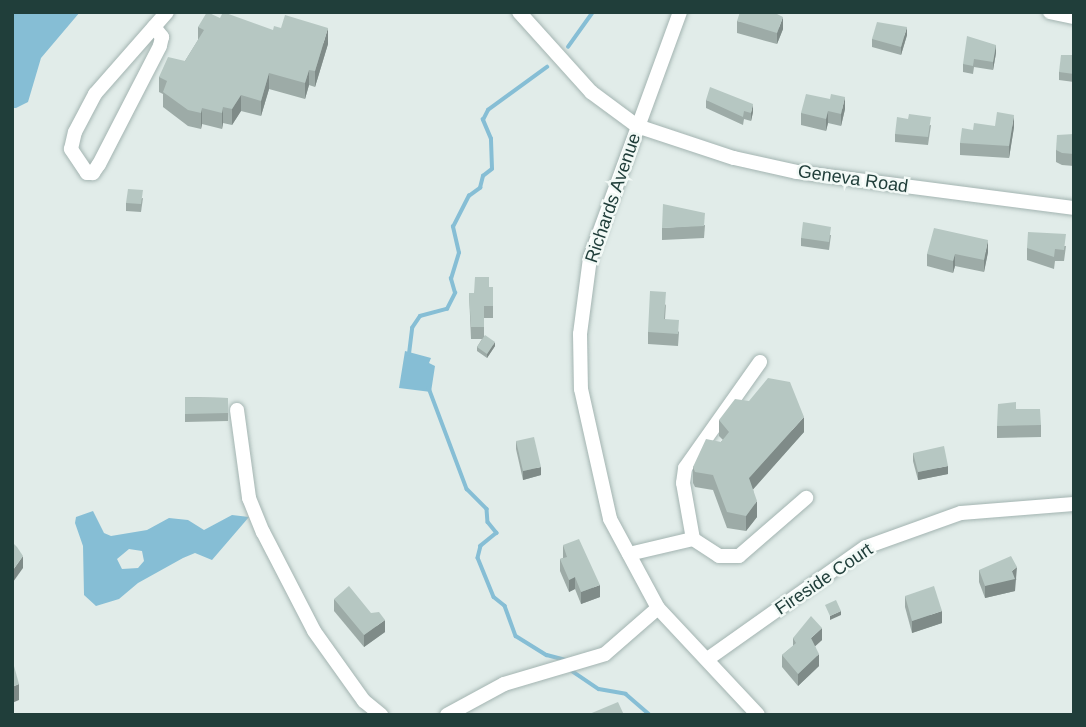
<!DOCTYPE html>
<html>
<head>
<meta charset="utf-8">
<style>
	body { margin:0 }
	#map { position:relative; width:1086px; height:727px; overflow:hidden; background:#e1ece9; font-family:Arial,sans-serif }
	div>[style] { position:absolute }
	.water>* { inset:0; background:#86bed5 }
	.stream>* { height:3.5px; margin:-1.75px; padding:0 1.75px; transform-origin:1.75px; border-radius:1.75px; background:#86bed5 }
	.roads { filter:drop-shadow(0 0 2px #a3b4b1) drop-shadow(0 0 2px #a3b4b1) }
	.minor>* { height:14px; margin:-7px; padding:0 7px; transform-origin:7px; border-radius:7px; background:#fff }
	.wall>* { inset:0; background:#9daba7 }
	.shaded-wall>* { inset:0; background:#7f8b88 }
	.building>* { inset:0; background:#b6c7c2 }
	span { translate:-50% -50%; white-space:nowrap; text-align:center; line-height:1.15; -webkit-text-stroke:5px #f2f9f6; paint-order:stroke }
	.street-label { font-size:18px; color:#203e3a }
	.frame { position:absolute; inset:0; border:14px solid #203e3a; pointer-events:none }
</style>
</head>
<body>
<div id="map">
	<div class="water">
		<i style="clip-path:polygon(12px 12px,80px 12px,41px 58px,28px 102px,16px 108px,12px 108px)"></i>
		<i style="clip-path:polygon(405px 351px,431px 358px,429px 363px,435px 366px,431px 392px,399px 388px)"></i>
		<i style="clip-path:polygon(evenodd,93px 511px,104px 533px,111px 536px,147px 530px,169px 518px,188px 520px,204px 530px,232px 515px,249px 517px,212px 560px,195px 553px,183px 558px,138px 583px,119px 599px,96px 606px,84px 595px,83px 546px,75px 523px,76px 517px,93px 511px,129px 549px,142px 551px,144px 561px,138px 568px,122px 569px,117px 559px,129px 549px)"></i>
	</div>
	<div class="stream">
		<i style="left:568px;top:47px;width:43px;rotate:-54.5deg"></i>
		<i style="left:409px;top:354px;width:26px;rotate:-83deg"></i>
		<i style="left:412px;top:328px;width:14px;rotate:-56deg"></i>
		<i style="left:420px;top:316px;width:28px;rotate:-15deg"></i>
		<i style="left:447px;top:309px;width:18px;rotate:-63deg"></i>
		<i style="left:455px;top:293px;width:15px;rotate:-106deg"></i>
		<i style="left:451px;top:279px;width:27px;rotate:-73deg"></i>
		<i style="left:459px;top:253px;width:27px;rotate:-103deg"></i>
		<i style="left:453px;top:227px;width:35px;rotate:-63deg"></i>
		<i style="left:469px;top:196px;width:14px;rotate:-36deg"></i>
		<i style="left:480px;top:188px;width:12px;rotate:-76deg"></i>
		<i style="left:483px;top:176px;width:11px;rotate:-38deg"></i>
		<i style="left:492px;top:169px;width:30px;rotate:-92deg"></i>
		<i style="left:491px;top:139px;width:21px;rotate:-113deg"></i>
		<i style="left:483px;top:120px;width:11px;rotate:-63deg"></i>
		<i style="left:488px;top:110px;width:73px;rotate:-36.1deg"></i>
		<i style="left:429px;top:388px;width:108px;rotate:69.4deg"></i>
		<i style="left:467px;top:489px;width:28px;rotate:45deg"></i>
		<i style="left:487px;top:509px;width:13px;rotate:86deg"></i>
		<i style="left:488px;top:522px;width:14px;rotate:51deg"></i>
		<i style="left:497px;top:533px;width:21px;rotate:141deg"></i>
		<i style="left:481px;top:546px;width:12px;rotate:104deg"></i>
		<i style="left:478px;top:558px;width:42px;rotate:67.7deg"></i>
		<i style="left:494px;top:597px;width:14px;rotate:39deg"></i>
		<i style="left:505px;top:606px;width:32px;rotate:70deg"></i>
		<i style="left:516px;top:636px;width:36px;rotate:32deg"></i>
		<i style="left:547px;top:655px;width:20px;rotate:15deg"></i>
		<i style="left:572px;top:671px;width:32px;rotate:34deg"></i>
		<i style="left:599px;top:689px;width:27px;rotate:10deg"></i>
		<i style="left:626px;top:694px;width:32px;rotate:41deg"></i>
	</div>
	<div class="roads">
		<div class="minor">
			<i style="left:519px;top:12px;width:108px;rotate:48deg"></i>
			<i style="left:591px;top:92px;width:57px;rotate:36.5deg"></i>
			<i style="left:637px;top:126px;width:102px;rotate:18.3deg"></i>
			<i style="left:734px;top:158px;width:65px;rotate:12.5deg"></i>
			<i style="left:797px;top:172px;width:279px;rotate:7.4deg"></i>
			<i style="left:680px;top:12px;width:262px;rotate:110.1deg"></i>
			<i style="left:590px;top:258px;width:77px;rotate:97.5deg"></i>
			<i style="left:580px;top:334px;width:55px;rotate:89deg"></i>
			<i style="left:581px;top:389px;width:133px;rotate:77.4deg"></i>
			<i style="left:610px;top:519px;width:101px;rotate:61.7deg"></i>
			<i style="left:658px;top:608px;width:146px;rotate:46.9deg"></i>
			<i style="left:1050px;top:12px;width:25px;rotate:12deg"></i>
			<i style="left:154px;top:27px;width:13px;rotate:51deg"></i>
			<i style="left:162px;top:37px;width:9px;rotate:103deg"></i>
			<i style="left:160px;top:46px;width:133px;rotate:117.3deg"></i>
			<i style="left:99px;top:164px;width:11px;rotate:124deg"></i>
			<i style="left:93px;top:173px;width:6px;rotate:180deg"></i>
			<i style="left:87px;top:173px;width:29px;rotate:-124deg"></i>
			<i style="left:71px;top:149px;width:17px;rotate:-77deg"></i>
			<i style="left:75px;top:132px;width:43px;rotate:-62.2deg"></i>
			<i style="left:95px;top:94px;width:109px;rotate:-48.7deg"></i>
			<i style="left:237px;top:410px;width:89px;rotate:82.2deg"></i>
			<i style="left:249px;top:498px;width:37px;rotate:68deg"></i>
			<i style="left:263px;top:532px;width:111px;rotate:62.7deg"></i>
			<i style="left:314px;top:631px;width:86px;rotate:54.5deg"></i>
			<i style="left:364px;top:701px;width:22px;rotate:39deg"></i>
			<i style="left:693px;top:539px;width:31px;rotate:33deg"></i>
			<i style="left:719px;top:556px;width:20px"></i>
			<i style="left:739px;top:556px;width:89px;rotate:-40.9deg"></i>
			<i style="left:629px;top:554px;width:66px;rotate:-13.2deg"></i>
			<i style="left:693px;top:539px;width:57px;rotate:-100.1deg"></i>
			<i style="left:683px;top:483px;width:15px;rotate:-82deg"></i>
			<i style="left:685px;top:468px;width:130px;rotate:-54.7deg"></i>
			<i style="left:709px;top:658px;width:192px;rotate:-35.3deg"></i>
			<i style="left:866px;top:547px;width:101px;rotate:-19.7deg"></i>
			<i style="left:961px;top:513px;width:113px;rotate:-4.6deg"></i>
			<i style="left:447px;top:715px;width:65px;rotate:-28.5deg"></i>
			<i style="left:504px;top:684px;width:105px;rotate:-16.5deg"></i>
			<i style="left:605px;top:654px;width:70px;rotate:-41deg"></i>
		</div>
	</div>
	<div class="wall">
		<i style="clip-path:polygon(220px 18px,328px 44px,315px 87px,309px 85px,305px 99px,269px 89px,261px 116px,241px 111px,232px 125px,223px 123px,222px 129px,202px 124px,201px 129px,188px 126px,163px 107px,163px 94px,159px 92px,159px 77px,185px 61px,198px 40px,198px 27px)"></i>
		<i style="clip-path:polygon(737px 21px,783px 29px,777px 44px,737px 33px)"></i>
		<i style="clip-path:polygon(907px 35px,901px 55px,872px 47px,872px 39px)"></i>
		<i style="clip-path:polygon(996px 45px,996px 53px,993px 70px,974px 67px,973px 74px,963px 72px,963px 64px)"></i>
		<i style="clip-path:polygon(1074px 55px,1074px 82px,1059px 80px,1059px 72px)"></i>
		<i style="clip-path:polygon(706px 100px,753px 112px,751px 121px,744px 119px,743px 125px,706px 108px)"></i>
		<i style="clip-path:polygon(845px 109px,841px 126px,828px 123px,826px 131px,801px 125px,801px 113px)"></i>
		<i style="clip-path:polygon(931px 125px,928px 145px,895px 142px,895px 134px)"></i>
		<i style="clip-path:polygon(995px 126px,1014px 127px,1009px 158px,960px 155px,960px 143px,973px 130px)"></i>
		<i style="clip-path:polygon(1074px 134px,1074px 166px,1062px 165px,1056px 162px,1056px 150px)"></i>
		<i style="clip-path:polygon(143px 198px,141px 212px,126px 211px,126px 203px)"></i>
		<i style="clip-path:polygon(705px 225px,704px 238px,662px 240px,662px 228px)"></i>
		<i style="clip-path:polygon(831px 235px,829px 250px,801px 246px,801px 238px)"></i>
		<i style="clip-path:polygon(1066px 246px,1064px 261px,1055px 261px,1054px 269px,1027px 260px,1027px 248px)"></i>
		<i style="clip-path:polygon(988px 252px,984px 272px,955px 266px,953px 273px,927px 266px,927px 254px)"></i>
		<i style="clip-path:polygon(489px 287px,493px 287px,493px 318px,484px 318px,484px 336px,495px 346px,487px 358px,477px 351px,477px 347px,482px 339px,471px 339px,469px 293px,474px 293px)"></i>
		<i style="clip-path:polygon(666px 304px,665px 319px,679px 332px,678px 346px,648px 344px,648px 332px)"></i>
		<i style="clip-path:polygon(185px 397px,228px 398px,228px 421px,185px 422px)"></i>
		<i style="clip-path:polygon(1016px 409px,1041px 425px,1041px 437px,997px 438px,997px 426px)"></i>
		<i style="clip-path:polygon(719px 420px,804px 432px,753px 489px,757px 517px,746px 531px,727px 528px,713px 490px,695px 487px,693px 483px,693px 467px,723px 440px,719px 436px)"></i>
		<i style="clip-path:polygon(516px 441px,541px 475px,523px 480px,516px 449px)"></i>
		<i style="clip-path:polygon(913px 453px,948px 474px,918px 480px,913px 461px)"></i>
		<i style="clip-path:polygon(563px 545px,600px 597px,581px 604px,575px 589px,569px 592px,560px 571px,560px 559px,563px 558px)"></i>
		<i style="clip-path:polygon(979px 570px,1017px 579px,1015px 580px,1015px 591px,985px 598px,979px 582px)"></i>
		<i style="clip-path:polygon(905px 596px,942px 623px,912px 633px,905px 607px)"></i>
		<i style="clip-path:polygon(334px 599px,385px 632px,364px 647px,334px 611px)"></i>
		<i style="clip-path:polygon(793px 638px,822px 640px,815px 646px,819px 666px,798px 686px,782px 667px,782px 655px,793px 646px)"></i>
	</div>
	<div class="shaded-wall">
		<i style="clip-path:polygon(783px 17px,783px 29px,777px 44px,777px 33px)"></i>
		<i style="clip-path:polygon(907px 27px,907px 35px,901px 55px,901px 47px)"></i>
		<i style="clip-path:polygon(328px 28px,328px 44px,315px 87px,315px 71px)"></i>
		<i style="clip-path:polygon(996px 45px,996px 53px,993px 70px,993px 62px)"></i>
		<i style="clip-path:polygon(309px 70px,309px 85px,305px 99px,305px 83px)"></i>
		<i style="clip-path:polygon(269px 73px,269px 89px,261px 116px,261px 101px)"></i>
		<i style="clip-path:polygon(241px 95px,241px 111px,232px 125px,232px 109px)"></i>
		<i style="clip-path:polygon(845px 97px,845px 109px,841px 126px,841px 114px)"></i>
		<i style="clip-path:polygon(753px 104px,753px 112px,751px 121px,751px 113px)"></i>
		<i style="clip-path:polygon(223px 107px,223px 123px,222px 129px,222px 113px)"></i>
		<i style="clip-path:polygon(202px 108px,202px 124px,201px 129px,201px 113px)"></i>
		<i style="clip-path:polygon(828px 111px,828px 123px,826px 131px,826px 119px)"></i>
		<i style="clip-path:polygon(1014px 115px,1014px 127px,1009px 158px,1009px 146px)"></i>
		<i style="clip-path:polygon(988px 240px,988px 252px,984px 272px,984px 260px)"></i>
		<i style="clip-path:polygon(955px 254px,955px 266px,953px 273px,953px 261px)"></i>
		<i style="clip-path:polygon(495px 342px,495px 346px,487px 358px,487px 354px)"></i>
		<i style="clip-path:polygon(804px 417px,804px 432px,749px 494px,749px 478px)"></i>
		<i style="clip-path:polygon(948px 466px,948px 474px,918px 480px,918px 472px)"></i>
		<i style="clip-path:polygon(541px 467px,541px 475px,523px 480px,523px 471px)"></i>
		<i style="clip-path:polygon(757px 501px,757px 517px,746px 531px,746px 516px)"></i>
		<i style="clip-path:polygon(23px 556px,23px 568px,13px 582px,13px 570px)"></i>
		<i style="clip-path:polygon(1017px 567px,1015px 591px,985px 598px,985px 586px,1012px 571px)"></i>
		<i style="clip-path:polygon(575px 577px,575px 589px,569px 592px,569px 580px)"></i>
		<i style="clip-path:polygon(600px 585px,600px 597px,581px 604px,581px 592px)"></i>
		<i style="clip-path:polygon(841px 611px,841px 615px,830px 620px,830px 616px)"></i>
		<i style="clip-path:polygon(942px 611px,942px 623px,912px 633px,912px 621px)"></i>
		<i style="clip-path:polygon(385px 620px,385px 632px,364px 647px,364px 635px)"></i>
		<i style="clip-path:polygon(822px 628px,822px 640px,811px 650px,811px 638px)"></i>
		<i style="clip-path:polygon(819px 654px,819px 666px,798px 686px,798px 674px)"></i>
		<i style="clip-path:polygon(19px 684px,19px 700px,12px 703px,12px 687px)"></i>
	</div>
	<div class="building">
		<i style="clip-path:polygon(207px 12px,220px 18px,223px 12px,273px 30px,274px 26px,281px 28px,285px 15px,328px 28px,315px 71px,309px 70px,305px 83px,269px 73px,261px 101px,241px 95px,232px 109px,223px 107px,222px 113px,202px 108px,201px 113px,188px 110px,163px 92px,167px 81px,159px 77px,168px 57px,185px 61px,204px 30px,198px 27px)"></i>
		<i style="clip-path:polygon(740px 12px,773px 12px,783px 17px,777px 33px,737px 21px)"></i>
		<i style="clip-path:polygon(877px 22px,907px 27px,901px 47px,872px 39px)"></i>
		<i style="clip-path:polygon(967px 36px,996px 45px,993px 62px,974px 59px,973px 66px,963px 64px)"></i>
		<i style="clip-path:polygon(1061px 55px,1074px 55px,1074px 74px,1059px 72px)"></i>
		<i style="clip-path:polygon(710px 87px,753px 104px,751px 113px,744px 111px,743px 117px,706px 100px)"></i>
		<i style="clip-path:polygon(806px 94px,830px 99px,831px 94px,845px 97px,841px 114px,828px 111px,826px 119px,801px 113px)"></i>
		<i style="clip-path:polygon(997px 112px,1014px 115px,1009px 146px,960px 143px,962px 128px,973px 130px,974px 123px,995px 126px)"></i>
		<i style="clip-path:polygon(909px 114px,931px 117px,928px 137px,895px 134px,897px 117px,908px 119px)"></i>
		<i style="clip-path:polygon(1074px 134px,1074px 154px,1062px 153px,1056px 150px,1057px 135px)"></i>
		<i style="clip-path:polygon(128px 189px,143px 190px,141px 204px,126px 203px)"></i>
		<i style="clip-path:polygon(663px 204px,705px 213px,704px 226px,662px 228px)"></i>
		<i style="clip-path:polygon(803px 222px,831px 227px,829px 242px,801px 238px)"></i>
		<i style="clip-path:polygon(934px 228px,988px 240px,984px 260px,955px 254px,953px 261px,927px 254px)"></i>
		<i style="clip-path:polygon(1028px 232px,1066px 234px,1064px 250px,1055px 249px,1054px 257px,1027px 248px)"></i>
		<i style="clip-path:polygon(475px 277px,489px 277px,489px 287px,493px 287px,493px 306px,484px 306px,484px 327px,471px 327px,469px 293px,474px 293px)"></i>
		<i style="clip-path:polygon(650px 291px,666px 292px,664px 319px,679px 320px,678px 334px,648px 332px)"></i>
		<i style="clip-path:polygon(485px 335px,495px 342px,487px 354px,477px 347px)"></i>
		<i style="clip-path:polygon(768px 378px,790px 382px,804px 417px,749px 478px,757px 501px,746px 516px,727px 512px,713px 475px,695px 472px,693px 467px,706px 439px,721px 442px,729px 432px,719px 420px,735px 399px,749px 401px)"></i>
		<i style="clip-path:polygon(185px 397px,228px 398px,228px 413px,185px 414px)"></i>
		<i style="clip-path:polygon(1016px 402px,1016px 409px,1040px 409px,1041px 425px,997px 426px,998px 404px)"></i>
		<i style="clip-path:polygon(534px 437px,541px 467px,523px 471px,516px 441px)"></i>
		<i style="clip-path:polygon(944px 446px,948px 466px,918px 472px,913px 453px)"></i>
		<i style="clip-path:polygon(579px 539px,600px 585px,581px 592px,575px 577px,569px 580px,560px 559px,567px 557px,563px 545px)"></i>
		<i style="clip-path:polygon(12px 542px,17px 547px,23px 556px,13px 570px)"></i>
		<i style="clip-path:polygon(1011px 556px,1017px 567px,1012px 571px,1015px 579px,985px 586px,979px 570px)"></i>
		<i style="clip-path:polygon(349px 586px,371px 613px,379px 612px,385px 620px,364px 635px,334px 599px)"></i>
		<i style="clip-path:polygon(934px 586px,942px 611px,912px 621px,905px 596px)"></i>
		<i style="clip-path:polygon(836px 600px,841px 611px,830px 616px,825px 605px)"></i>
		<i style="clip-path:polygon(811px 616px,822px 628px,811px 638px,819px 654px,798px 674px,782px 655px,796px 643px,793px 638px)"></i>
		<i style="clip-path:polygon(14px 666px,19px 684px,12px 687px,12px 667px)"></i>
		<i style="clip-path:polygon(618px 702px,624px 715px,587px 715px)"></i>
	</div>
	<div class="street-label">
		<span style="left:853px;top:179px;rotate:8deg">Geneva Road</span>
		<span style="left:613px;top:198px;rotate:-71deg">Richards Avenue</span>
		<span style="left:824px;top:579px;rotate:-34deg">Fireside Court</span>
	</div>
	<div class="frame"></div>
</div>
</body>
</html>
